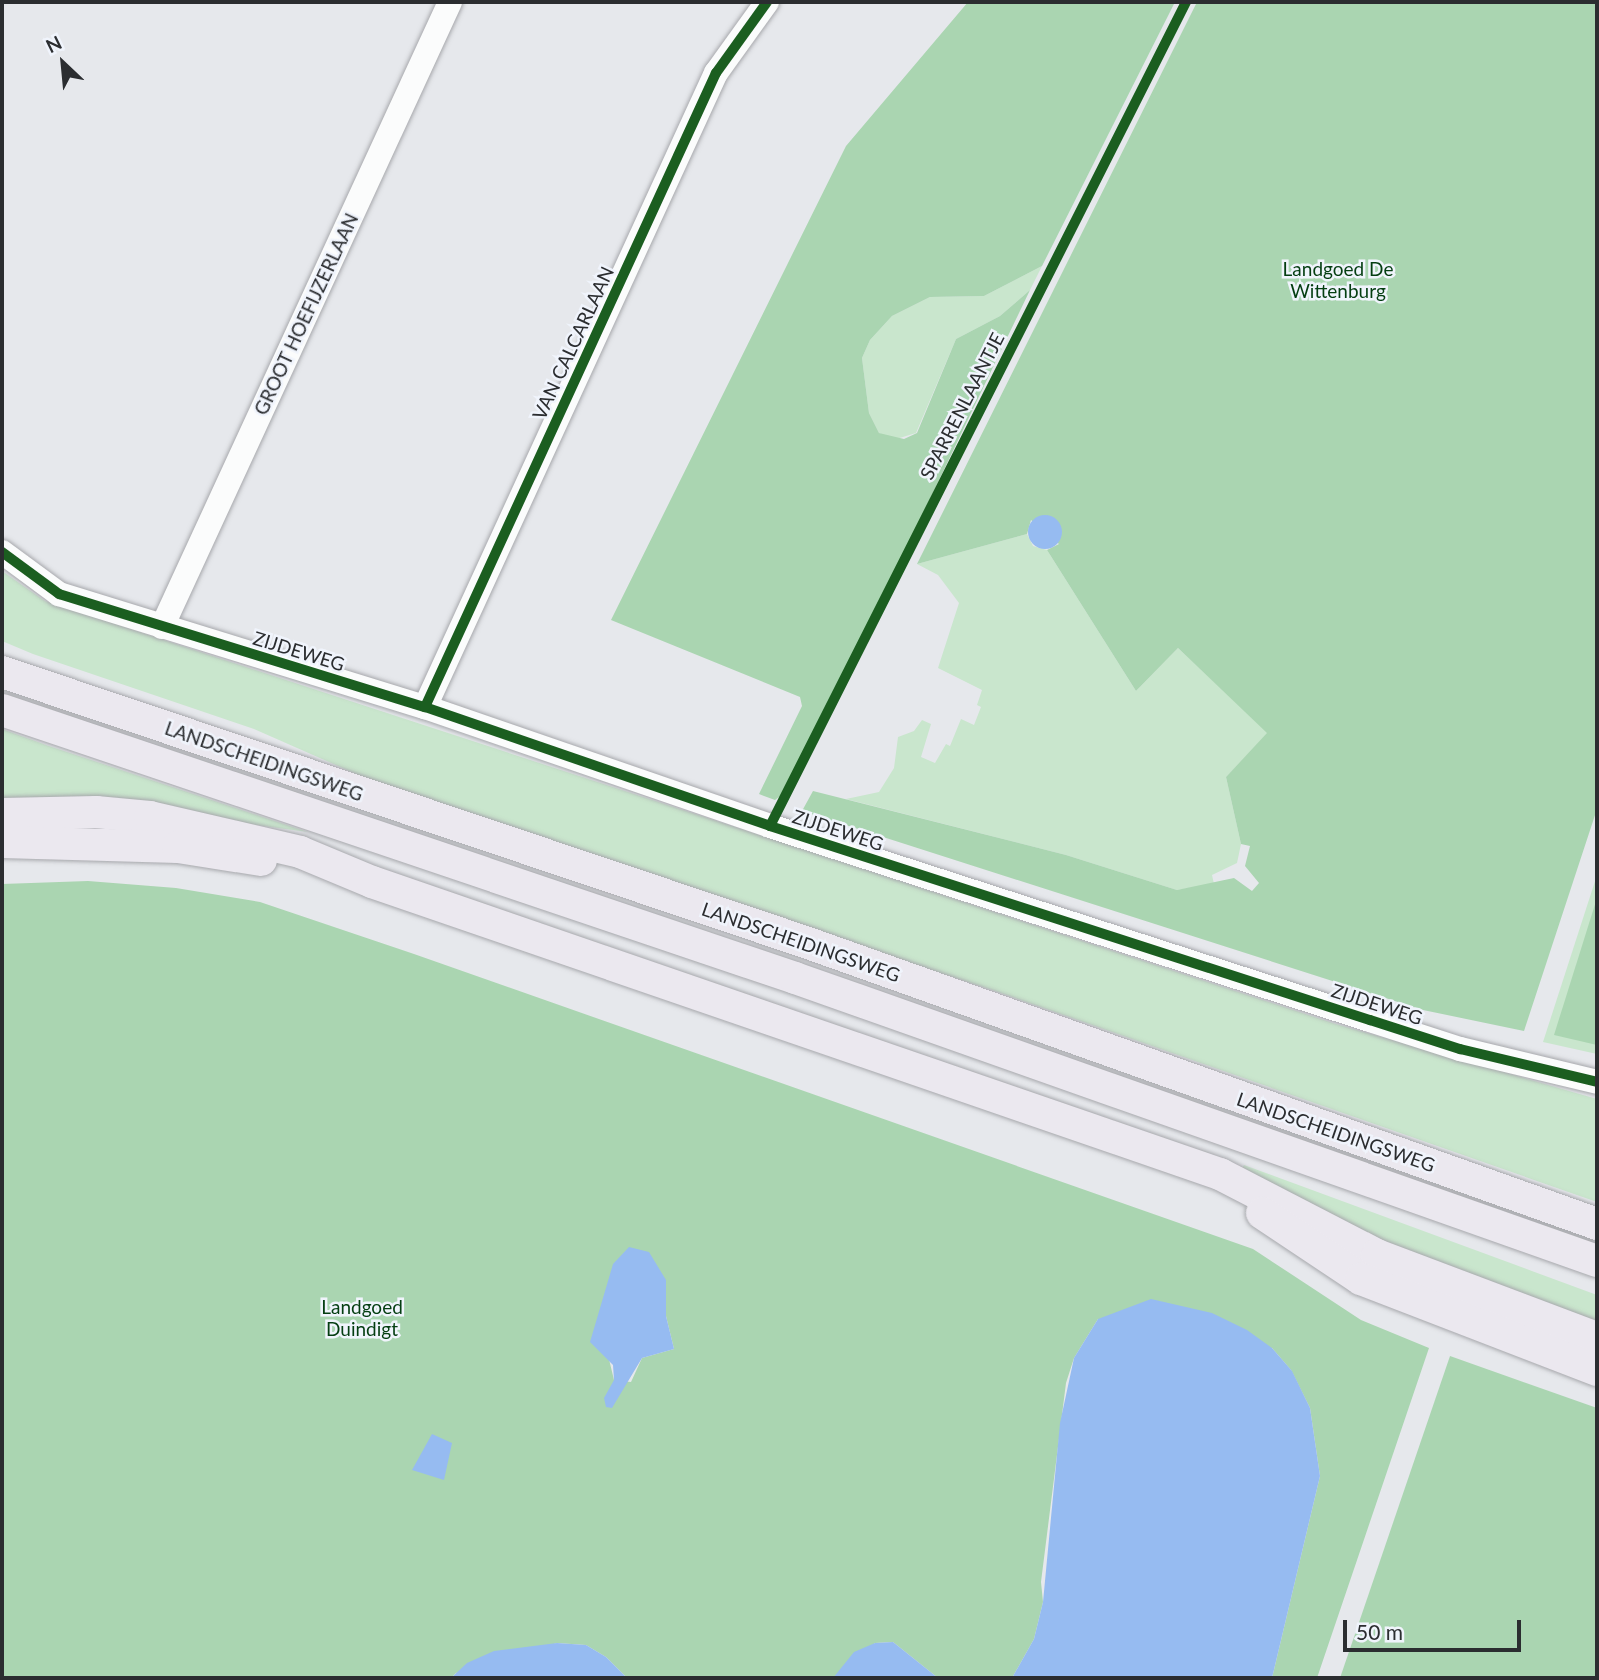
<!DOCTYPE html>
<html>
<head>
<meta charset="utf-8">
<style>
	body { margin:0 }
	#map { position:relative; width:1599px; height:1680px; overflow:hidden; background:#e6e8ec; font-family:Lato,sans-serif }
	div>[style] { position:absolute }
	.green>* { inset:0; background:#c9e6cd }
	.forest>* { inset:0; background:#aad5b1 }
	.water>* { inset:0; background:#96bbf1 }
	.round { border-radius:50% }
	.roads { filter:drop-shadow(0 0 2px #a7a8ac) drop-shadow(0 0 2px #a7a8ac) }
	.minor>* { height:24px; margin:-12px; padding:0 12px; transform-origin:12px; border-radius:12px; background:#fbfcfc }
	.major>* { height:32px; margin:-16px; padding:0 16px; transform-origin:16px; border-radius:16px; background:#ebe8ef }
	.cycleway>* { height:10px; margin:-5px; padding:0 5px; transform-origin:5px; border-radius:5px; background:#1b5e20 }
	span { translate:-50% -50%; white-space:nowrap; text-align:center; line-height:1.15; -webkit-text-stroke:5px #f0f4fc; paint-order:stroke }
	.park-label { font-size:19px; color:#043e11 }
	.street-label { font-size:19px; color:#2b2d30 }
	.frame { position:absolute; inset:0; border:4px solid #2b2d30; pointer-events:none }
	.north { position:absolute; left:28px; top:28px; width:70px; height:70px; -webkit-text-stroke:5px #f0f4fc; paint-order:stroke; rotate:334deg; font-size:19px; font-weight:700; line-height:28px; text-align:center; color:#2b2d30 }
	.north::after { content:''; display:block; margin:auto; width:24px; height:32px; background:#2b2d30; clip-path:polygon(50% 0,100% 100%,50% 72%,0 100%) }
	.scale { position:absolute; left:1343px; top:1620px; width:178px; height:32px; box-sizing:border-box; border:4px solid #2b2d30; border-top:0; padding-left:9px; font-size:21px; line-height:24px; white-space:nowrap; color:#2b2d30; -webkit-text-stroke:5px #f0f4fc; paint-order:stroke }
</style>
</head>
<body>
<div id="map">
	<div class="green">
		<i style="clip-path:polygon(1042px 266px,1030px 290px,1000px 316px,956px 339px,916px 433px,893px 440px,879px 433px,869px 413px,862px 358px,870px 340px,892px 316px,930px 297px,984px 296px)"></i>
		<i style="clip-path:polygon(1027px 534px,1033px 546px,1047px 550px,1136px 691px,1178px 648px,1268px 733px,1226px 777px,1241px 844px,1237px 863px,1212px 875px,1214px 884px,1177px 890px,1066px 855px,846px 799px,879px 792px,894px 768px,898px 737px,914px 731px,922px 720px,931px 724px,921px 757px,935px 763px,946px 744px,950px 746px,961px 719px,974px 725px,981px 707px,977px 705px,982px 690px,938px 668px,959px 603px,938px 575px,917px 564px)"></i>
		<i style="clip-path:polygon(2px 571px,45px 601px,1336px 1024px,1597px 1099px,1597px 1202px,992px 990px,498px 826px,363px 777px,254px 729px,33px 654px,2px 641px)"></i>
		<i style="clip-path:polygon(2px 729px,49px 746px,308px 832px,117px 806px,2px 802px)"></i>
		<i style="clip-path:polygon(1597px 875px,1597px 1054px,1543px 1042px)"></i>
		<i style="clip-path:polygon(1244px 1165px,1597px 1295px,1597px 1326px,1401px 1253px,1241px 1170px)"></i>
	</div>
	<div class="forest">
		<i style="clip-path:polygon(968px 2px,1175px 2px,1042px 266px,984px 296px,930px 297px,892px 316px,870px 340px,862px 358px,869px 413px,879px 433px,904px 439px,917px 433px,956px 339px,1000px 316px,1030px 290px,859px 647px,783px 794px,775px 800px,759px 794px,802px 706px,800px 697px,611px 620px,846px 146px)"></i>
		<i style="clip-path:polygon(1197px 2px,1597px 2px,1597px 809px,1524px 1031px,1423px 1010px,802px 811px,813px 791px,1066px 855px,1177px 890px,1234px 878px,1252px 891px,1259px 883px,1245px 866px,1250px 846px,1241px 844px,1226px 777px,1267px 733px,1178px 648px,1136px 691px,1047px 550px,1059px 544px,1031px 520px,1027px 534px,917px 564px)"></i>
		<i style="clip-path:polygon(evenodd,88px 881px,176px 888px,260px 902px,414px 954px,1253px 1249px,1361px 1320px,1429px 1348px,1317px 1678px,1272px 1678px,1320px 1476px,1310px 1408px,1291px 1370px,1272px 1348px,1098px 1319px,1074px 1358px,1066px 1383px,1041px 1582px,1043px 1602px,1034px 1639px,1012px 1678px,938px 1678px,893px 1642px,875px 1643px,833px 1678px,627px 1678px,606px 1657px,586px 1645px,557px 1643px,456px 1673px,451px 1678px,2px 1678px,2px 884px,88px 881px,666px 1280px,666px 1316px,674px 1349px,642px 1358px,631px 1382px,614px 1380px,608px 1355px,666px 1280px)"></i>
		<i style="clip-path:polygon(1597px 898px,1597px 1045px,1554px 1035px)"></i>
		<i style="clip-path:polygon(1450px 1356px,1597px 1408px,1597px 1678px,1340px 1678px)"></i>
	</div>
	<div class="water">
		<i class="round" style="left:1028px;top:515px;width:34px;height:34px"></i>
		<i style="clip-path:polygon(629px 1247px,649px 1252px,666px 1280px,666px 1316px,674px 1349px,642px 1358px,612px 1408px,606px 1407px,604px 1398px,614px 1380px,613px 1365px,590px 1342px,613px 1264px)"></i>
		<i style="clip-path:polygon(1151px 1299px,1212px 1313px,1247px 1330px,1272px 1348px,1292px 1371px,1310px 1408px,1320px 1476px,1272px 1678px,1012px 1678px,1034px 1639px,1043px 1602px,1060px 1423px,1074px 1358px,1098px 1319px)"></i>
		<i style="clip-path:polygon(432px 1434px,452px 1443px,444px 1480px,412px 1470px)"></i>
		<i style="clip-path:polygon(893px 1642px,938px 1678px,833px 1678px,854px 1652px,875px 1643px)"></i>
		<i style="clip-path:polygon(557px 1643px,586px 1645px,606px 1657px,627px 1678px,451px 1678px,467px 1663px,494px 1651px)"></i>
	</div>
	<div class="roads">
		<div class="minor">
			<i style="left:2px;top:552px;width:71px;rotate:36.4deg"></i>
			<i style="left:59px;top:594px;width:383px;rotate:17.2deg"></i>
			<i style="left:425px;top:707px;width:365px;rotate:19deg"></i>
			<i style="left:770px;top:826px;width:631px;rotate:17.92deg"></i>
			<i style="left:1370px;top:1020px;width:95px;rotate:17.9deg"></i>
			<i style="left:1460px;top:1049px;width:141px;rotate:13.5deg"></i>
			<i style="left:162px;top:627px;width:688px;rotate:-65.26deg"></i>
			<i style="left:425px;top:707px;width:698px;rotate:-65.35deg"></i>
			<i style="left:716px;top:73px;width:87px;rotate:-54.3deg"></i>
		</div>
		<div class="major">
			<i style="left:2px;top:672px;width:850px;rotate:18.58deg"></i>
			<i style="left:808px;top:943px;width:838px;rotate:19.6deg"></i>
			<i style="left:2px;top:710px;width:837px;rotate:18.67deg"></i>
			<i style="left:795px;top:978px;width:850px;rotate:19.44deg"></i>
			<i style="left:2px;top:814px;width:94px;rotate:-1.2deg"></i>
			<i style="left:96px;top:812px;width:54px;rotate:5.3deg"></i>
			<i style="left:150px;top:817px;width:154px;rotate:13.1deg"></i>
			<i style="left:300px;top:852px;width:78px;rotate:22.6deg"></i>
			<i style="left:372px;top:882px;width:897px;rotate:19deg"></i>
			<i style="left:1220px;top:1174px;width:177px;rotate:27.3deg"></i>
			<i style="left:1377px;top:1255px;width:235px;rotate:20.7deg"></i>
			<i style="left:2px;top:842px;width:176px;rotate:1.6deg"></i>
			<i style="left:178px;top:847px;width:84px;rotate:8.9deg"></i>
			<i style="left:1262px;top:1213px;width:119px;rotate:33.7deg"></i>
			<i style="left:1361px;top:1279px;width:253px;rotate:21.1deg"></i>
		</div>
	</div>
	<div class="cycleway">
		<i style="left:2px;top:552px;width:71px;rotate:36.4deg"></i>
		<i style="left:59px;top:594px;width:383px;rotate:17.2deg"></i>
		<i style="left:425px;top:707px;width:365px;rotate:19deg"></i>
		<i style="left:770px;top:826px;width:631px;rotate:17.92deg"></i>
		<i style="left:1370px;top:1020px;width:95px;rotate:17.9deg"></i>
		<i style="left:1460px;top:1049px;width:141px;rotate:13.5deg"></i>
		<i style="left:425px;top:707px;width:698px;rotate:-65.35deg"></i>
		<i style="left:716px;top:73px;width:87px;rotate:-54.3deg"></i>
		<i style="left:770px;top:826px;width:923px;rotate:-63.21deg"></i>
	</div>
	<div class="park-label">
		<span style="left:1338px;top:280px">Landgoed De<br>Wittenburg</span>
		<span style="left:362px;top:1318px">Landgoed<br>Duindigt</span>
	</div>
	<div class="street-label">
		<span style="left:306px;top:314px;rotate:-65deg">GROOT HOEFIJZERLAAN</span>
		<span style="left:573px;top:343px;rotate:-65deg">VAN CALCARLAAN</span>
		<span style="left:962px;top:406px;rotate:-63deg">SPARRENLAANTJE</span>
		<span style="left:299px;top:651px;rotate:17deg">ZIJDEWEG</span>
		<span style="left:264px;top:761px;rotate:19deg">LANDSCHEIDINGSWEG</span>
		<span style="left:838px;top:830px;rotate:18deg">ZIJDEWEG</span>
		<span style="left:801px;top:942px;rotate:19deg">LANDSCHEIDINGSWEG</span>
		<span style="left:1377px;top:1004px;rotate:18deg">ZIJDEWEG</span>
		<span style="left:1336px;top:1132px;rotate:19deg">LANDSCHEIDINGSWEG</span>
	</div>
	<div class="frame"></div>
	<div class="north">N</div>
	<div class="scale">50 m</div>
</div>
</body>
</html>
